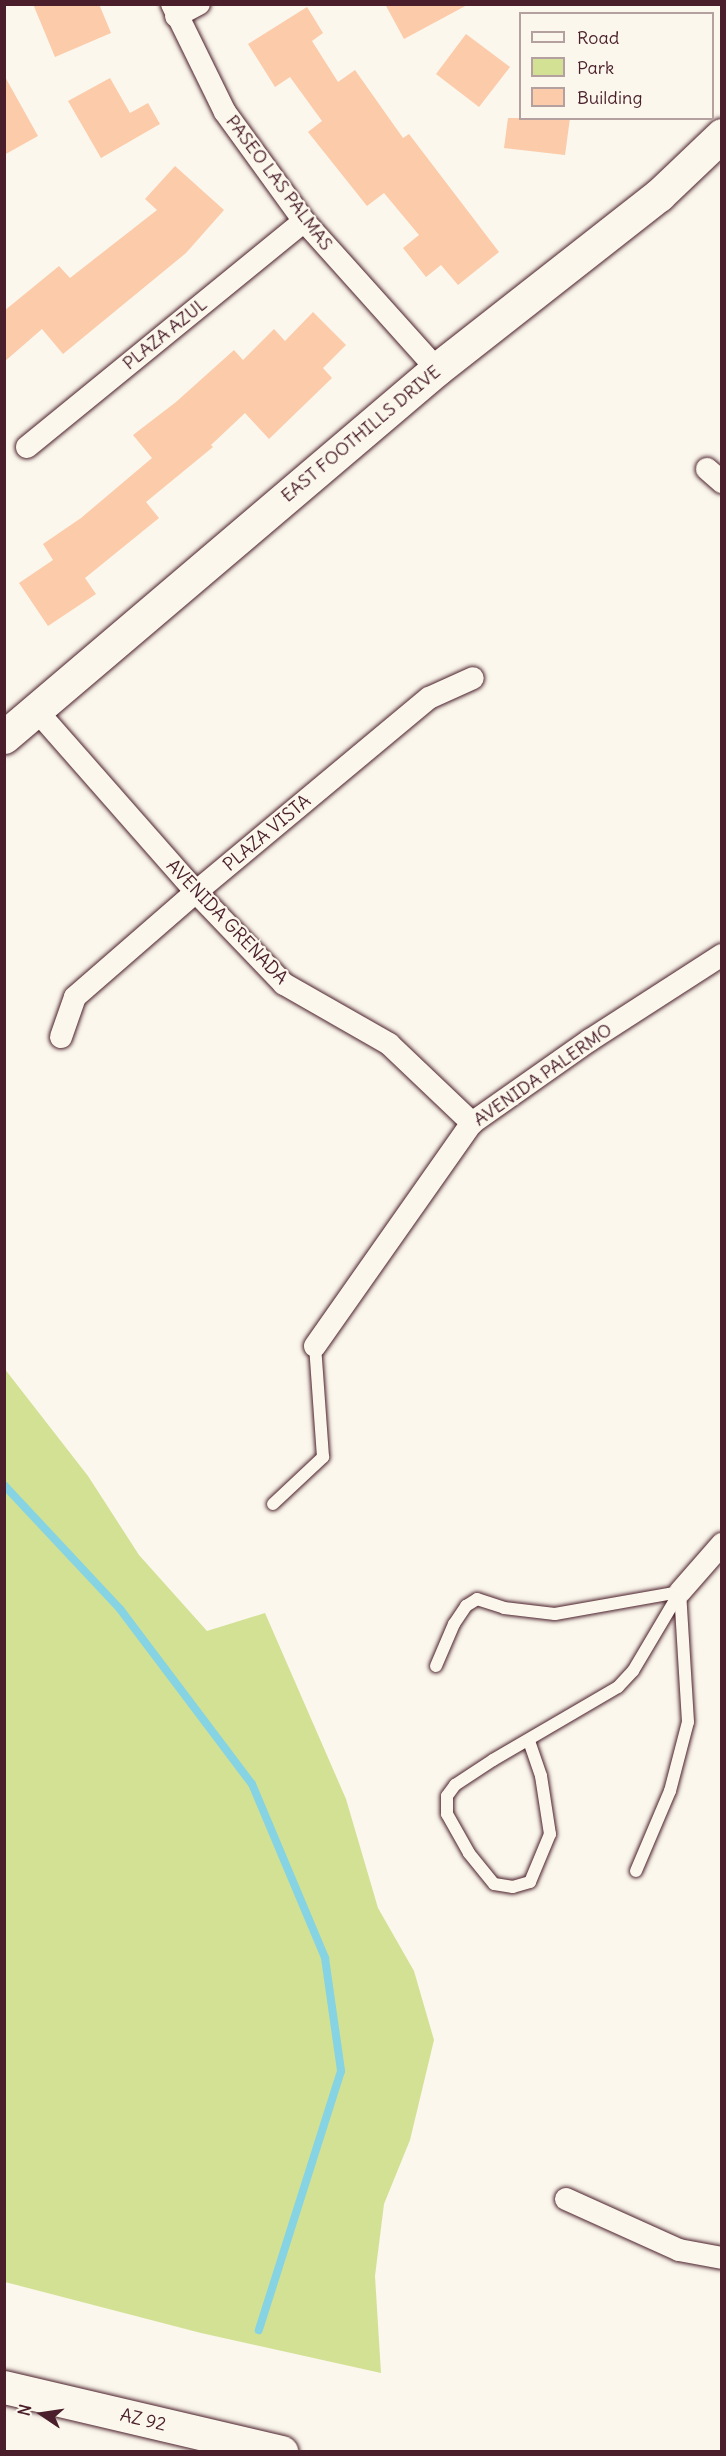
<!DOCTYPE html>
<html>
<head>
<meta charset="utf-8">
<style>
	body { margin:0 }
	#map { position:relative; width:726px; height:2456px; overflow:hidden; background:#fbf7ec; font-family:Delius,sans-serif }
	div>[style] { position:absolute }
	.green>* { inset:0; background:#d3e194 }
	.stream>* { height:8px; margin:-4px; padding:0 4px; transform-origin:4px; border-radius:4px; background:#85d3e3 }
	.building>* { inset:0; background:#fbcbaa }
	.roads { filter:drop-shadow(0 0 2px #4a1f2b) drop-shadow(0 0 2px #4a1f2b) }
	.lane>* { height:12px; margin:-6px; padding:0 6px; transform-origin:6px; border-radius:6px; background:#fbf7ec }
	.street>* { height:22px; margin:-11px; padding:0 11px; transform-origin:11px; border-radius:11px; background:#fbf7ec }
	.secondary>* { height:33px; margin:-16.5px; padding:0 16.5px; transform-origin:16.5px; border-radius:16.5px; background:#fbf7ec }
	.primary>* { height:33px; margin:-16.5px; padding:0 16.5px; transform-origin:16.5px; border-radius:16.5px; background:#fbf7ec }
	span { translate:-50% -50%; white-space:nowrap; text-align:center; line-height:1.15; -webkit-text-stroke:4.5px #fbf7ec; paint-order:stroke }
	.street-label { font-size:18px; color:#4a1f2b }
	.frame { position:absolute; inset:0; border:6px solid #4a1f2b; pointer-events:none }
	.legend { position:absolute; left:519px; top:12px; width:195px; height:108px; box-sizing:border-box; background:#fbf7ec; border:2px solid #b4a19f; margin:0; padding:8px 10px; list-style:none; font-size:18px; color:#4a1f2b }
	.legend li { display:flex; align-items:center; gap:12px; height:30px }
	.legend b { width:30px; border:2px solid #b4a19f }
	.north { position:absolute; left:12px; top:2384px; width:60px; height:60px; -webkit-text-stroke:4px #fbf7ec; paint-order:stroke; rotate:283deg; font-size:16px; font-weight:700; line-height:24px; text-align:center; color:#4a1f2b }
	.north::after { content:''; display:block; margin:auto; width:21px; height:27px; background:#4a1f2b; clip-path:polygon(50% 0,100% 100%,50% 72%,0 100%) }
</style>
</head>
<body>
<div id="map">
	<div class="green">
		<i style="clip-path:polygon(4px 1368px,88px 1476px,139px 1555px,207px 1631px,265px 1613px,346px 1799px,378px 1908px,414px 1971px,434px 2040px,410px 2140px,384px 2204px,375px 2276px,381px 2373px,201px 2333px,5px 2282px)"></i>
	</div>
	<div class="stream">
		<i style="left:4px;top:1485px;width:170px;rotate:46.9deg"></i>
		<i style="left:120px;top:1609px;width:219px;rotate:53deg"></i>
		<i style="left:252px;top:1784px;width:189px;rotate:67.2deg"></i>
		<i style="left:325px;top:1958px;width:114px;rotate:81.9deg"></i>
		<i style="left:341px;top:2071px;width:272px;rotate:107.6deg"></i>
	</div>
	<div class="building">
		<i style="clip-path:polygon(33px 4px,99px 4px,111px 33px,55px 57px)"></i>
		<i style="clip-path:polygon(385px 4px,469px 4px,404px 39px)"></i>
		<i style="clip-path:polygon(307px 7px,323px 33px,312px 41px,338px 82px,355px 70px,403px 138px,409px 134px,499px 252px,458px 285px,441px 265px,426px 277px,403px 248px,419px 235px,384px 193px,367px 206px,308px 132px,322px 121px,290px 77px,275px 87px,248px 44px)"></i>
		<i style="clip-path:polygon(466px 34px,510px 67px,479px 107px,436px 74px)"></i>
		<i style="clip-path:polygon(4px 75px,38px 136px,4px 155px)"></i>
		<i style="clip-path:polygon(110px 78px,130px 113px,148px 103px,160px 124px,101px 158px,68px 101px)"></i>
		<i style="clip-path:polygon(508px 118px,570px 118px,565px 155px,504px 148px)"></i>
		<i style="clip-path:polygon(175px 166px,224px 210px,186px 253px,63px 354px,42px 329px,4px 362px,4px 311px,59px 266px,70px 278px,157px 210px,145px 199px)"></i>
		<i style="clip-path:polygon(313px 312px,346px 345px,323px 368px,332px 378px,269px 439px,245px 413px,211px 445px,213px 447px,146px 502px,159px 518px,85px 578px,96px 594px,48px 626px,19px 583px,53px 560px,43px 544px,81px 518px,152px 458px,133px 435px,176px 402px,234px 350px,243px 360px,274px 329px,285px 341px)"></i>
	</div>
	<div class="roads">
		<div class="lane">
			<i style="left:273px;top:1504px;width:69px;rotate:-43.2deg"></i>
			<i style="left:323px;top:1457px;width:111px;rotate:-94.1deg"></i>
			<i style="left:436px;top:1666px;width:46px;rotate:-66.8deg"></i>
			<i style="left:454px;top:1624px;width:22px;rotate:-56deg"></i>
			<i style="left:466px;top:1606px;width:13px;rotate:-32deg"></i>
			<i style="left:477px;top:1599px;width:28px;rotate:18deg"></i>
			<i style="left:504px;top:1608px;width:51px;rotate:6.7deg"></i>
			<i style="left:555px;top:1614px;width:127px;rotate:-10deg"></i>
			<i style="left:529px;top:1741px;width:37px;rotate:71deg"></i>
			<i style="left:541px;top:1776px;width:59px;rotate:81.2deg"></i>
			<i style="left:550px;top:1834px;width:52px;rotate:112.6deg"></i>
			<i style="left:530px;top:1882px;width:18px;rotate:164deg"></i>
			<i style="left:513px;top:1887px;width:19px;rotate:-171deg"></i>
			<i style="left:494px;top:1884px;width:40px;rotate:-129deg"></i>
			<i style="left:469px;top:1853px;width:45px;rotate:-119.4deg"></i>
			<i style="left:447px;top:1814px;width:18px;rotate:-90deg"></i>
			<i style="left:447px;top:1796px;width:14px;rotate:-54deg"></i>
			<i style="left:455px;top:1785px;width:45px;rotate:-33.3deg"></i>
			<i style="left:493px;top:1760px;width:145px;rotate:-30.3deg"></i>
			<i style="left:618px;top:1687px;width:22px;rotate:-47deg"></i>
			<i style="left:633px;top:1671px;width:92px;rotate:-59.3deg"></i>
			<i style="left:636px;top:1871px;width:87px;rotate:-67deg"></i>
			<i style="left:670px;top:1791px;width:71px;rotate:-75.4deg"></i>
			<i style="left:688px;top:1722px;width:130px;rotate:-93.5deg"></i>
		</div>
		<div class="street">
			<i style="left:172px;top:4px;width:120px;rotate:63.9deg"></i>
			<i style="left:225px;top:112px;width:135px;rotate:54.1deg"></i>
			<i style="left:304px;top:221px;width:199px;rotate:48.1deg"></i>
			<i style="left:176px;top:16px;width:26px;rotate:-28deg"></i>
			<i style="left:27px;top:447px;width:357px;rotate:-39.2deg"></i>
			<i style="left:707px;top:469px;width:20px;rotate:41deg"></i>
			<i style="left:37px;top:711px;width:241px;rotate:48.7deg"></i>
			<i style="left:196px;top:892px;width:127px;rotate:46.3deg"></i>
			<i style="left:284px;top:984px;width:121px;rotate:29.7deg"></i>
			<i style="left:389px;top:1044px;width:115px;rotate:43.6deg"></i>
			<i style="left:61px;top:1037px;width:42px;rotate:-70.7deg"></i>
			<i style="left:75px;top:997px;width:160px;rotate:-41deg"></i>
			<i style="left:196px;top:892px;width:303px;rotate:-39.8deg"></i>
			<i style="left:429px;top:698px;width:48px;rotate:-24.4deg"></i>
			<i style="left:315px;top:1346px;width:273px;rotate:-54.9deg"></i>
			<i style="left:472px;top:1123px;width:144px;rotate:-35.1deg"></i>
			<i style="left:590px;top:1040px;width:157px;rotate:-32.8deg"></i>
			<i style="left:680px;top:1592px;width:64px;rotate:-48.8deg"></i>
			<i style="left:566px;top:2199px;width:124px;rotate:24.3deg"></i>
			<i style="left:679px;top:2250px;width:44px;rotate:10.5deg"></i>
		</div>
		<div class="secondary">
			<i style="left:4px;top:737px;width:568px;rotate:-40.36deg"></i>
			<i style="left:437px;top:369px;width:282px;rotate:-38.1deg"></i>
			<i style="left:659px;top:195px;width:87px;rotate:-43.6deg"></i>
		</div>
		<div class="primary">
			<i style="left:4px;top:2387px;width:285px;rotate:13.2deg"></i>
		</div>
	</div>
	<div class="street-label">
		<span style="left:279px;top:183px;rotate:53deg">PASEO LAS PALMAS</span>
		<span style="left:165px;top:334px;rotate:-39deg">PLAZA AZUL</span>
		<span style="left:361px;top:434px;rotate:-40deg">EAST FOOTHILLS DRIVE</span>
		<span style="left:267px;top:833px;rotate:-40deg">PLAZA VISTA</span>
		<span style="left:227px;top:922px;rotate:46deg">AVENIDA GRENADA</span>
		<span style="left:543px;top:1075px;rotate:-35deg">AVENIDA PALERMO</span>
		<span style="left:143px;top:2420px;rotate:13deg">AZ 92</span>
	</div>
	<div class="frame"></div>
	<ul class="legend">
	<li><b style="height:8px;background:#fbf7ec"></b>Road</li>
	<li><b style="height:16px;background:#d3e194"></b>Park</li>
	<li><b style="height:16px;background:#fbcbaa"></b>Building</li>
	</ul>
	<div class="north">N</div>
</div>
</body>
</html>
